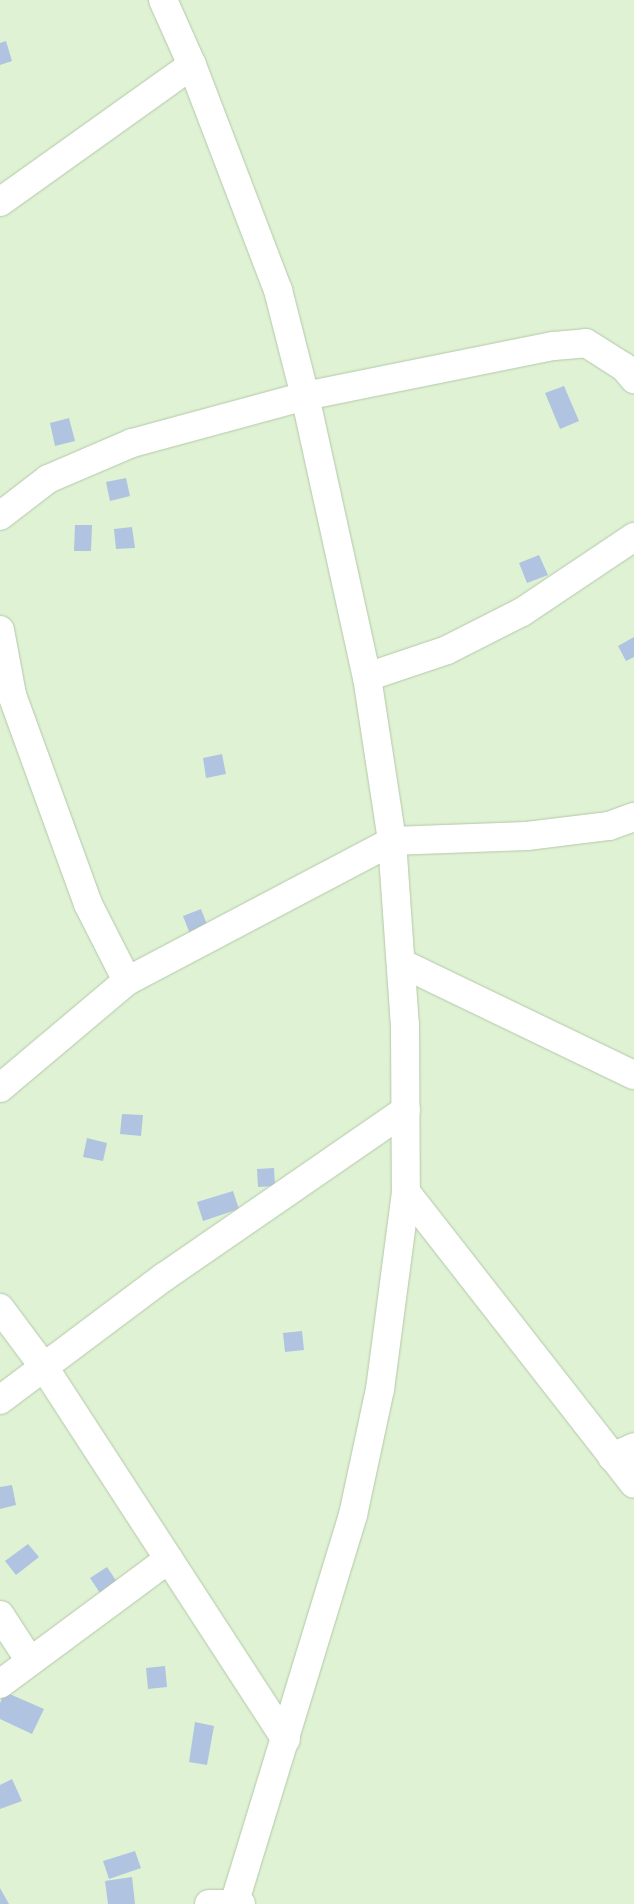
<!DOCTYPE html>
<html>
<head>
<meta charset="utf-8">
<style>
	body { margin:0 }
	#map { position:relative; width:634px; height:1904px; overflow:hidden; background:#dff3d4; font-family:Ubuntu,sans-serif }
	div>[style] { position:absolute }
	.building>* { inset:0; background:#b0c3e0 }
	.roads { filter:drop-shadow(0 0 1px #b4c7aa) drop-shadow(0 0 1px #b4c7aa) }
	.street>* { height:28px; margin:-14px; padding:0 14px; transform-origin:14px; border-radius:14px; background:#fff }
	.secondary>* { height:28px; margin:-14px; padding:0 14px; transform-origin:14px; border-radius:14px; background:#fff }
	span { translate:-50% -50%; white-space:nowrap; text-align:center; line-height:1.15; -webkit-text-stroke:4.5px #efffe6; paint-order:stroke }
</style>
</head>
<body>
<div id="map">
	<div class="building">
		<i style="clip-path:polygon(6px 41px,12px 61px,0 65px,0 43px)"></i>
		<i style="clip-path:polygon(564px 386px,579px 421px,560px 429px,545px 393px)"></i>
		<i style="clip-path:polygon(69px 418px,75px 441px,55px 446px,50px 423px)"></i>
		<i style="clip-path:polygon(126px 478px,130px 496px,110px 501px,106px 482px)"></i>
		<i style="clip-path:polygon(75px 525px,92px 525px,91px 551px,74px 551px)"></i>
		<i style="clip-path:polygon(132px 527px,135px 548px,116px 549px,114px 529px)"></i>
		<i style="clip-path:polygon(539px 555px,548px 575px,527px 583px,519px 563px)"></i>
		<i style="clip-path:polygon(634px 637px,634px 657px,626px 661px,618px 646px)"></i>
		<i style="clip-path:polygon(222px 754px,226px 774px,206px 778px,203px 758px)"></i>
		<i style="clip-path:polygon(201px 909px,208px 927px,190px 934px,183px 916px)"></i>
		<i style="clip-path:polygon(122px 1114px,143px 1115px,141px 1136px,120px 1134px)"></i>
		<i style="clip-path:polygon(87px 1138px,107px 1143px,103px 1161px,83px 1157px)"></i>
		<i style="clip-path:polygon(274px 1168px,275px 1186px,258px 1187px,257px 1169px)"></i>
		<i style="clip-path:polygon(233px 1191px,239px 1209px,203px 1221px,197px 1202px)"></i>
		<i style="clip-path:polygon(302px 1331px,304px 1350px,285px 1352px,283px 1333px)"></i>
		<i style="clip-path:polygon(12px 1485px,16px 1505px,0 1509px,0 1487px)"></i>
		<i style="clip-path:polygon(28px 1544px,39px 1557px,16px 1575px,5px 1561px)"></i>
		<i style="clip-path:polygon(107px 1567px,119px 1585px,102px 1596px,90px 1578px)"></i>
		<i style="clip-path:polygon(165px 1666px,167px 1687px,148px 1689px,146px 1668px)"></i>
		<i style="clip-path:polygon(5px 1692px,44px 1709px,32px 1734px,0 1719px,0 1703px)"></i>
		<i style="clip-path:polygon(195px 1722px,214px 1726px,207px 1765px,189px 1762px)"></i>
		<i style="clip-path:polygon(12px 1779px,22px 1801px,0 1809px,0 1785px)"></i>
		<i style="clip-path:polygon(135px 1851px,141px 1868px,109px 1879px,103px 1861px)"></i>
		<i style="clip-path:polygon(132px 1877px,135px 1904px,108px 1904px,105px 1881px)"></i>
		<i style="clip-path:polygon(0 1888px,9px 1904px,0 1904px)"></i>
	</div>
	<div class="roads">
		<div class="street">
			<i style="left:0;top:202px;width:236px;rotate:-35.5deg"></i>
			<i style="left:0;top:516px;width:61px;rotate:-37.6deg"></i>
			<i style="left:48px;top:479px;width:91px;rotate:-23.2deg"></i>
			<i style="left:132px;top:443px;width:179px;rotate:-15.2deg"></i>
			<i style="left:305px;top:396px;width:254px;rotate:-11.4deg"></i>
			<i style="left:554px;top:346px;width:32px;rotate:-5deg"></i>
			<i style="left:586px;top:343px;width:45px;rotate:32.3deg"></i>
			<i style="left:624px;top:367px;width:16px;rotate:50deg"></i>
			<i style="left:0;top:630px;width:66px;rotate:79.5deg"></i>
			<i style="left:12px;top:695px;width:222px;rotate:70deg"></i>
			<i style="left:88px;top:904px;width:86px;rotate:63.1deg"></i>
			<i style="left:367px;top:677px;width:84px;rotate:-18.6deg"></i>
			<i style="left:447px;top:650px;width:84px;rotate:-26.9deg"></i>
			<i style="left:522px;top:612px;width:135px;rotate:-33.8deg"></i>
			<i style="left:403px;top:964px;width:256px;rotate:25.7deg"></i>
			<i style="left:0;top:1088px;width:166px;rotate:-40.1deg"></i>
			<i style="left:127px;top:981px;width:300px;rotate:-27.8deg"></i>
			<i style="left:392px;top:841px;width:135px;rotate:-2.1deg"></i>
			<i style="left:527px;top:836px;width:83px;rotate:-7deg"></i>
			<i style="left:609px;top:826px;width:27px;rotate:-20deg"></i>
			<i style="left:406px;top:1192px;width:370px;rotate:52deg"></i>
			<i style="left:0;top:1308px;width:74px;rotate:53.3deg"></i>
			<i style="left:44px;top:1367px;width:444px;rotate:57deg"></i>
			<i style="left:0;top:1400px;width:205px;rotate:-36.9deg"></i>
			<i style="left:164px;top:1277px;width:294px;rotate:-34.6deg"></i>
			<i style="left:612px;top:1457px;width:24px;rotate:-24deg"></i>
			<i style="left:0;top:1615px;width:55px;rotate:56.9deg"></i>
			<i style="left:0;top:1684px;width:210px;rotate:-36.5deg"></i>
			<i style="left:209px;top:1904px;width:32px"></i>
		</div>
		<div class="secondary">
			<i style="left:163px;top:0;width:71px;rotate:66deg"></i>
			<i style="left:192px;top:65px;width:241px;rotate:69.1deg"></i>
			<i style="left:278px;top:290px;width:109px;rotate:75.7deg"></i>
			<i style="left:305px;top:396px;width:288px;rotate:77.6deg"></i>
			<i style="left:367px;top:677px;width:166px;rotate:81.3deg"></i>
			<i style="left:392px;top:841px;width:184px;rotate:86deg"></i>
			<i style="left:405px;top:1025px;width:167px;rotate:89.7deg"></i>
			<i style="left:406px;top:1192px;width:199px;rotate:97.5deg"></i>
			<i style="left:380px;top:1389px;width:129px;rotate:102.1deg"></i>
			<i style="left:353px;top:1515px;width:407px;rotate:107deg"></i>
		</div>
	</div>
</div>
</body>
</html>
